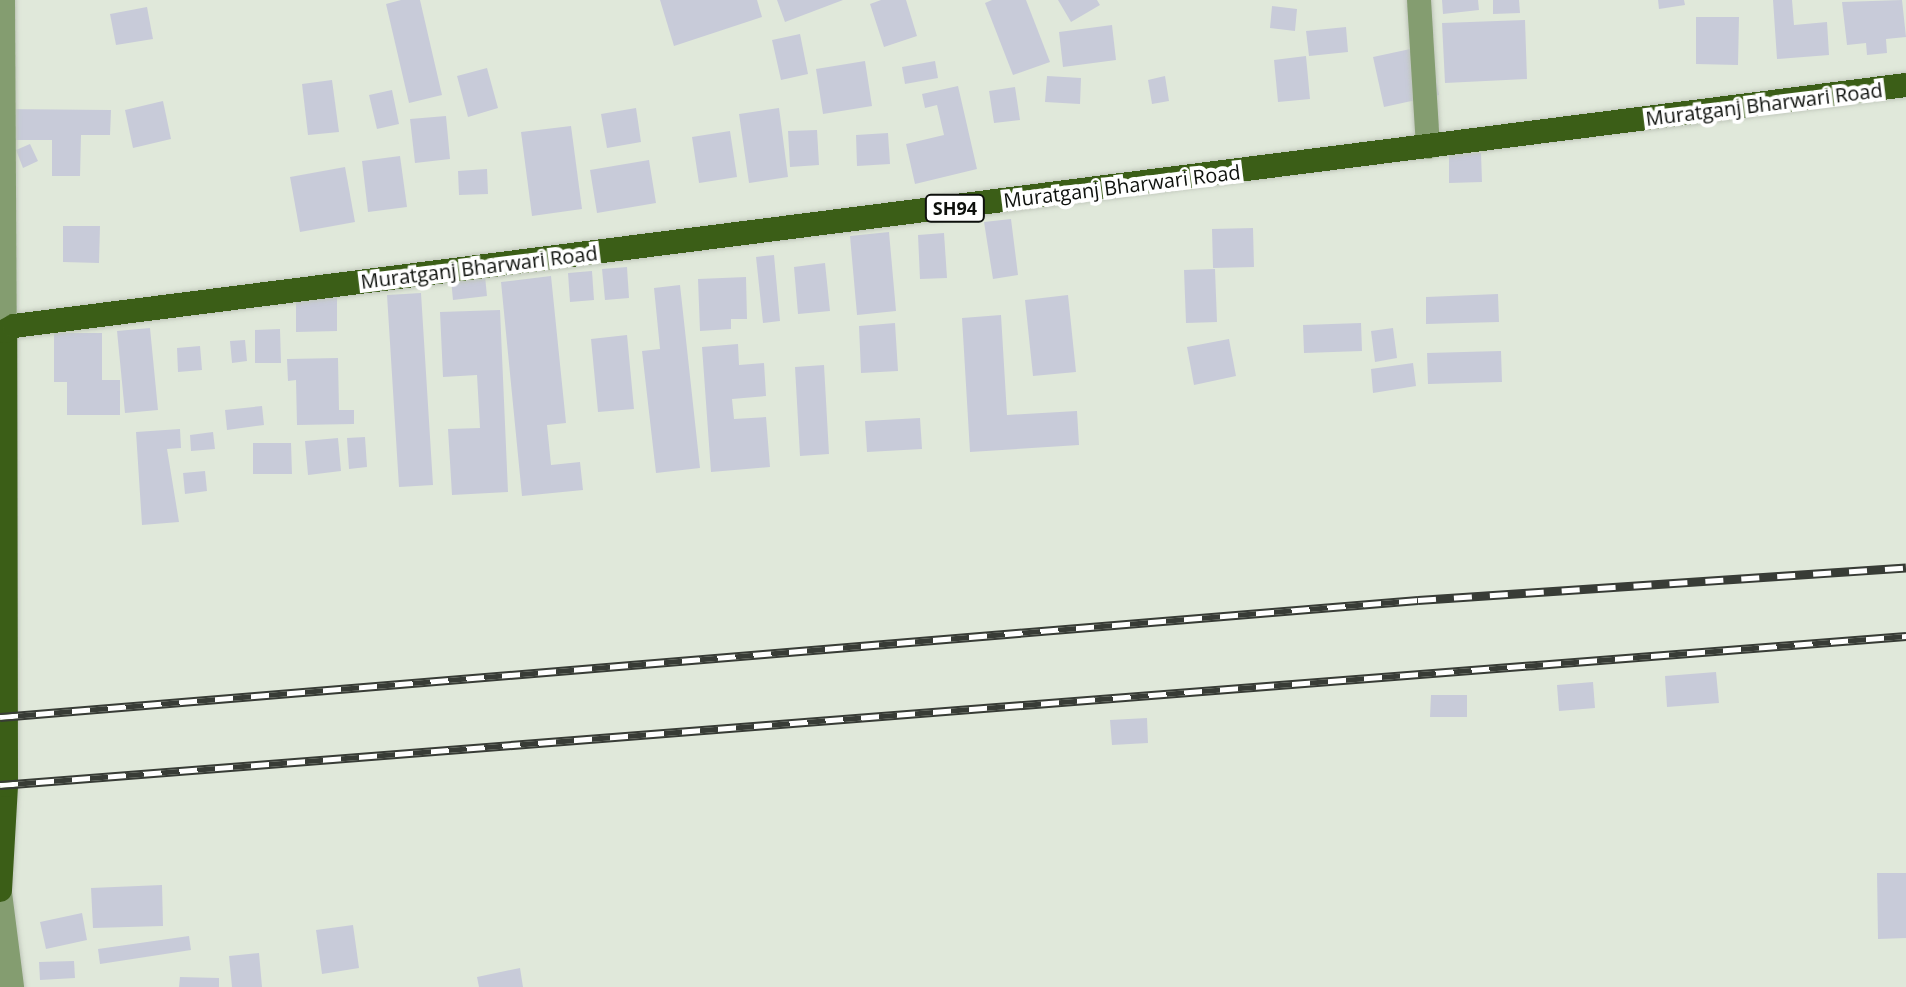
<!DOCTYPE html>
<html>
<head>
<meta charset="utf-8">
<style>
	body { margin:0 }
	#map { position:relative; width:1906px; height:987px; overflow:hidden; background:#e0e8da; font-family:"Open Sans",sans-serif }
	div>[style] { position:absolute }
	.building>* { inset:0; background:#c8cbd9 }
	.roads { filter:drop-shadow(0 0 2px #bec5b9) drop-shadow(0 0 2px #bec5b9) }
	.minor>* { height:24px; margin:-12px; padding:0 12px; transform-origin:12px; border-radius:12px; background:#849d70 }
	.major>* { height:24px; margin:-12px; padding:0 12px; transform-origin:12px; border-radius:12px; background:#3b5e17 }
	.rail>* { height:9px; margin-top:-4.5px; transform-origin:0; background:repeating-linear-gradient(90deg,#fff 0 18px,#383c36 0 36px); box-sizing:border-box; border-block:2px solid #383c36 }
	span { translate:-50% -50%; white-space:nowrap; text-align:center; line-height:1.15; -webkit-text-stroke:8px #fff; paint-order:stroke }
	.shield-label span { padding:2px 6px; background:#fff; border:2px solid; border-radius:6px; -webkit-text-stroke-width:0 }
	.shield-label { font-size:18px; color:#0d100c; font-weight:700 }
	.street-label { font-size:20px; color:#0d100c }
</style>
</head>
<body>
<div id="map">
	<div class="building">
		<i style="clip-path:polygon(401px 0,420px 0,442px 95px,409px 103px,386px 4px)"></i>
		<i style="clip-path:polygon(660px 0,757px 0,762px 17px,674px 46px)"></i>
		<i style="clip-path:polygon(777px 0,843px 0,785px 22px)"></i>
		<i style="clip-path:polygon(881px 0,906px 0,917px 36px,884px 47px,870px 4px)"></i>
		<i style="clip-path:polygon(992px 0,1026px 0,1050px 62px,1013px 75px,985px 3px)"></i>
		<i style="clip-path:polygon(1058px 0,1097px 0,1100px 5px,1071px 22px)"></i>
		<i style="clip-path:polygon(1442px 0,1478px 0,1479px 10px,1443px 14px)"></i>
		<i style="clip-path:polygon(1493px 0,1519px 0,1520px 13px,1493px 14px)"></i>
		<i style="clip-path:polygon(1658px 0,1684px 0,1685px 5px,1659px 9px)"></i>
		<i style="clip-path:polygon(1773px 0,1792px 0,1794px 25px,1827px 22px,1829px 55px,1777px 59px)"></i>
		<i style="clip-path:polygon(1902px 0,1906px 37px,1886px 39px,1887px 53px,1867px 55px,1866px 43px,1847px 45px,1842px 2px)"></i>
		<i style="clip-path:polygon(1272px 6px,1297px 9px,1295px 31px,1270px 28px)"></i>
		<i style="clip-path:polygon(147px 7px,153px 39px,116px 45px,110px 14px)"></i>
		<i style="clip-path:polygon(1696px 17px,1739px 17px,1738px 65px,1696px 64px)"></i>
		<i style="clip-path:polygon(1525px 20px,1527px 79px,1445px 83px,1442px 23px)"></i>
		<i style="clip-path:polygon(1112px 25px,1116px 60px,1063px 67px,1059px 32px)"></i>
		<i style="clip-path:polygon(1346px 27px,1348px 52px,1309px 56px,1306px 31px)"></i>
		<i style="clip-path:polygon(800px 34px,808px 74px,781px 80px,772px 40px)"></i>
		<i style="clip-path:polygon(1429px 45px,1439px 95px,1384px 107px,1373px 57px)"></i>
		<i style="clip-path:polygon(1306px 56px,1310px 99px,1278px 102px,1274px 60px)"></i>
		<i style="clip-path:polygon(865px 61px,872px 106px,823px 114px,816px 69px)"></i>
		<i style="clip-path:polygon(935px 61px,938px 78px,905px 84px,902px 67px)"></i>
		<i style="clip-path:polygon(487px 68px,498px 108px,468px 117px,457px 76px)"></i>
		<i style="clip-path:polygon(1047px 76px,1081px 78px,1080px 104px,1045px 102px)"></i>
		<i style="clip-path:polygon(1165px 76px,1169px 101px,1152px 104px,1148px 80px)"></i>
		<i style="clip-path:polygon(332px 80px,339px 132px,308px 135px,302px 84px)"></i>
		<i style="clip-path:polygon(958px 86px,977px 169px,915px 184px,906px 144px,944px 135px,937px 105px,925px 108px,922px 94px)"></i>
		<i style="clip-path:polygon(1015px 87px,1020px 120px,994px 123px,989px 91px)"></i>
		<i style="clip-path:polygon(392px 90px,399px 124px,377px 129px,369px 95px)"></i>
		<i style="clip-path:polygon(163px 101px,171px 139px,133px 148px,125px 110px)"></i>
		<i style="clip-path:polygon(636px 108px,641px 142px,607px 148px,601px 114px)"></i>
		<i style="clip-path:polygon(779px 108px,788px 177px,749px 183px,739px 114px)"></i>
		<i style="clip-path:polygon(0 109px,111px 110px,110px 135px,81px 135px,80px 176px,52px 176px,52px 140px,0 140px)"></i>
		<i style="clip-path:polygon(446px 116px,450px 159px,415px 163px,410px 119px)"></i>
		<i style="clip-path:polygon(571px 126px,582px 209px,532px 216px,521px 132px)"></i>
		<i style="clip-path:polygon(817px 130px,819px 165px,790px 167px,788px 131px)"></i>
		<i style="clip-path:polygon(730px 131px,737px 177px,699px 183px,692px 137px)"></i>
		<i style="clip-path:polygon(888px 133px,890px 164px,857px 166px,856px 135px)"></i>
		<i style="clip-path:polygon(30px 144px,38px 161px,23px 168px,16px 150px)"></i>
		<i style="clip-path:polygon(1481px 153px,1482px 182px,1449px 183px,1449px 154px)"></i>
		<i style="clip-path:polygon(400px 156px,407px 207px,368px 212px,362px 161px)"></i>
		<i style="clip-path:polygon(649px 160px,656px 203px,597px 213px,590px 170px)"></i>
		<i style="clip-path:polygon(345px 167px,355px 222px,300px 232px,290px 177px)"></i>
		<i style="clip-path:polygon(487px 169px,488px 194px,459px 195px,458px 171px)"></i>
		<i style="clip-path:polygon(1011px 219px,1018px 275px,993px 279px,984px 222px)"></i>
		<i style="clip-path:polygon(63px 226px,100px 226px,99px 263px,63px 262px)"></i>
		<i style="clip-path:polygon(1253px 228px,1254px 267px,1213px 268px,1212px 229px)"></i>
		<i style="clip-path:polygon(889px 232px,896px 311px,857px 315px,850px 236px)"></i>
		<i style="clip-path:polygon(944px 233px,947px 278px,920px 279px,918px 235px)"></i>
		<i style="clip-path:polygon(774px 255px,780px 321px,763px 323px,756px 257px)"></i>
		<i style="clip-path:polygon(825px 263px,830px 311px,798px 314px,794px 267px)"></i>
		<i style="clip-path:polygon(627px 267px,629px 298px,605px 300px,602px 269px)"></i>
		<i style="clip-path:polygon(1215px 269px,1217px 322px,1186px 323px,1184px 270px)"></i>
		<i style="clip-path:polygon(592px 271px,594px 300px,570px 302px,568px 273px)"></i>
		<i style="clip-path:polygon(485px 276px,487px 296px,453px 300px,451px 279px)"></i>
		<i style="clip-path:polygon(551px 276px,566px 423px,547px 425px,551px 465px,580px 462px,583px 490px,522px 496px,501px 282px)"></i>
		<i style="clip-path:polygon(746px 277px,747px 319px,731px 319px,731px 329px,700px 331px,698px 279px)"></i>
		<i style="clip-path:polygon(680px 285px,700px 468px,656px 473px,642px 351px,660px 349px,654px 288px)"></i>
		<i style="clip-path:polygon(421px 293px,433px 485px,399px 487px,387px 295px)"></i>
		<i style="clip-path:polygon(296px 294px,337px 294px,337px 331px,296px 332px)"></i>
		<i style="clip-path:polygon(1498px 294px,1499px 322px,1426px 324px,1426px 297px)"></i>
		<i style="clip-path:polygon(1068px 295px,1076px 372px,1033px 376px,1025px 300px)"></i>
		<i style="clip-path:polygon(500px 310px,508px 492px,452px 495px,448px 429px,480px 428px,477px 375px,443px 377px,440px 312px)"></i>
		<i style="clip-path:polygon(1001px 315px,1007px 415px,1077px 411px,1079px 445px,970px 452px,962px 318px)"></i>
		<i style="clip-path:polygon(895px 323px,898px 371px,861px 373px,859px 326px)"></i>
		<i style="clip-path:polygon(1361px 323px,1362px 351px,1304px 353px,1303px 325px)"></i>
		<i style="clip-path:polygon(150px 328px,158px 410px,125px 413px,117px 331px)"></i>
		<i style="clip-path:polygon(1393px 328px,1397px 358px,1375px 362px,1371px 331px)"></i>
		<i style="clip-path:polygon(280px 329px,281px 363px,255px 363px,255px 330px)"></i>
		<i style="clip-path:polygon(54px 333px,102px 333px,102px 380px,120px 380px,120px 415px,67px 415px,67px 382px,54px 382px)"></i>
		<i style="clip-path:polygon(627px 335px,634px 409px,598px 412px,591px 339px)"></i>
		<i style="clip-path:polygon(1229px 339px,1236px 376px,1194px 385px,1187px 347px)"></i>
		<i style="clip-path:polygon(245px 340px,247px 361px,232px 363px,230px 341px)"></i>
		<i style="clip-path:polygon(738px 344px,739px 365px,764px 363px,766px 396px,732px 399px,734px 419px,766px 417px,770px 467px,711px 472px,702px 347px)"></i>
		<i style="clip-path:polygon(200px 346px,202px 370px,178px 372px,177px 348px)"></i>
		<i style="clip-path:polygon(1501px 351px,1502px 382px,1428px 384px,1427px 353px)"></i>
		<i style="clip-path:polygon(338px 358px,339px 410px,354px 410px,354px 424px,297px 425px,296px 380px,288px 381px,287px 359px)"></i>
		<i style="clip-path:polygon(1413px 363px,1416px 386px,1373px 393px,1371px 369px)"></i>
		<i style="clip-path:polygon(824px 365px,829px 454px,800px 456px,795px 367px)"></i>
		<i style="clip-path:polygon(262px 406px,264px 425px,227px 430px,225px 410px)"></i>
		<i style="clip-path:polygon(920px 418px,922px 449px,867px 452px,865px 421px)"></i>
		<i style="clip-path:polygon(180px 429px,181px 448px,167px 449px,179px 522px,142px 525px,136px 432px)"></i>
		<i style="clip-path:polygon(213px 432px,215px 449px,191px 451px,190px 435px)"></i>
		<i style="clip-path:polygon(365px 437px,367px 467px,349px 469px,347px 438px)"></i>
		<i style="clip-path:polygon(338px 438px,341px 471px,308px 475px,305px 441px)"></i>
		<i style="clip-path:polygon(253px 443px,291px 443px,292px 474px,253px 474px)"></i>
		<i style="clip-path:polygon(205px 471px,207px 491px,185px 494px,183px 473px)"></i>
		<i style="clip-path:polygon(1716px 672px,1719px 703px,1667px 707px,1665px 676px)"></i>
		<i style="clip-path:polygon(1593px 682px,1595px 708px,1559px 711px,1557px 685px)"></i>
		<i style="clip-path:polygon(1431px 695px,1467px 695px,1467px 717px,1430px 717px)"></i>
		<i style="clip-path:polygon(1147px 718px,1148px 743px,1112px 745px,1110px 720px)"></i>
		<i style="clip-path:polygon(1877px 873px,1906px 873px,1906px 938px,1878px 939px)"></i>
		<i style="clip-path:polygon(162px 885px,163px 926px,93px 928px,91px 888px)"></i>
		<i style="clip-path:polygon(82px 913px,87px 940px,46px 949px,40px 922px)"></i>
		<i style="clip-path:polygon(353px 925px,359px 968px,322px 974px,316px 930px)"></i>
		<i style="clip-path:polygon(189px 936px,191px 950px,100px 964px,98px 949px)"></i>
		<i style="clip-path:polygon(259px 953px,262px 987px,232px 987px,229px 956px)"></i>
		<i style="clip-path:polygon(74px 961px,75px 978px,40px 980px,39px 962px)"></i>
		<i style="clip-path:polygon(520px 968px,523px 987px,479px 987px,477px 977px)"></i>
		<i style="clip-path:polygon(180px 977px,219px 978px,219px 987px,179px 987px)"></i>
	</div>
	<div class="roads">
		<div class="minor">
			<i style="left:3px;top:0;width:331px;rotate:89.7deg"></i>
			<i style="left:1419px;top:0;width:147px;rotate:86.5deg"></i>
			<i style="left:0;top:893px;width:95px;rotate:82.7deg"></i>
		</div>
		<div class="major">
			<i style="left:0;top:890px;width:105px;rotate:-86.7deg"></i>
			<i style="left:6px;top:785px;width:454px;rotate:-90.1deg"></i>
			<i style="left:5px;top:331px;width:10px;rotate:-29deg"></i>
			<i style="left:14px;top:326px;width:1907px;rotate:-7.26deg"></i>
		</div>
	</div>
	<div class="rail">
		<i style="left:0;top:717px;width:1423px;rotate:-4.72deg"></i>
		<i style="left:1418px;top:600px;width:489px;rotate:-3.8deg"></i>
		<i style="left:0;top:785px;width:1912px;rotate:-4.47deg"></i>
	</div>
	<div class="shield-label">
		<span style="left:955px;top:208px">SH94</span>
	</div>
	<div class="street-label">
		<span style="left:1764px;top:104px;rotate:-7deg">Muratganj Bharwari Road</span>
		<span style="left:1122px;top:186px;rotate:-7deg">Muratganj Bharwari Road</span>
		<span style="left:479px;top:267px;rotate:-7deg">Muratganj Bharwari Road</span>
	</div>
</div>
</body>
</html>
